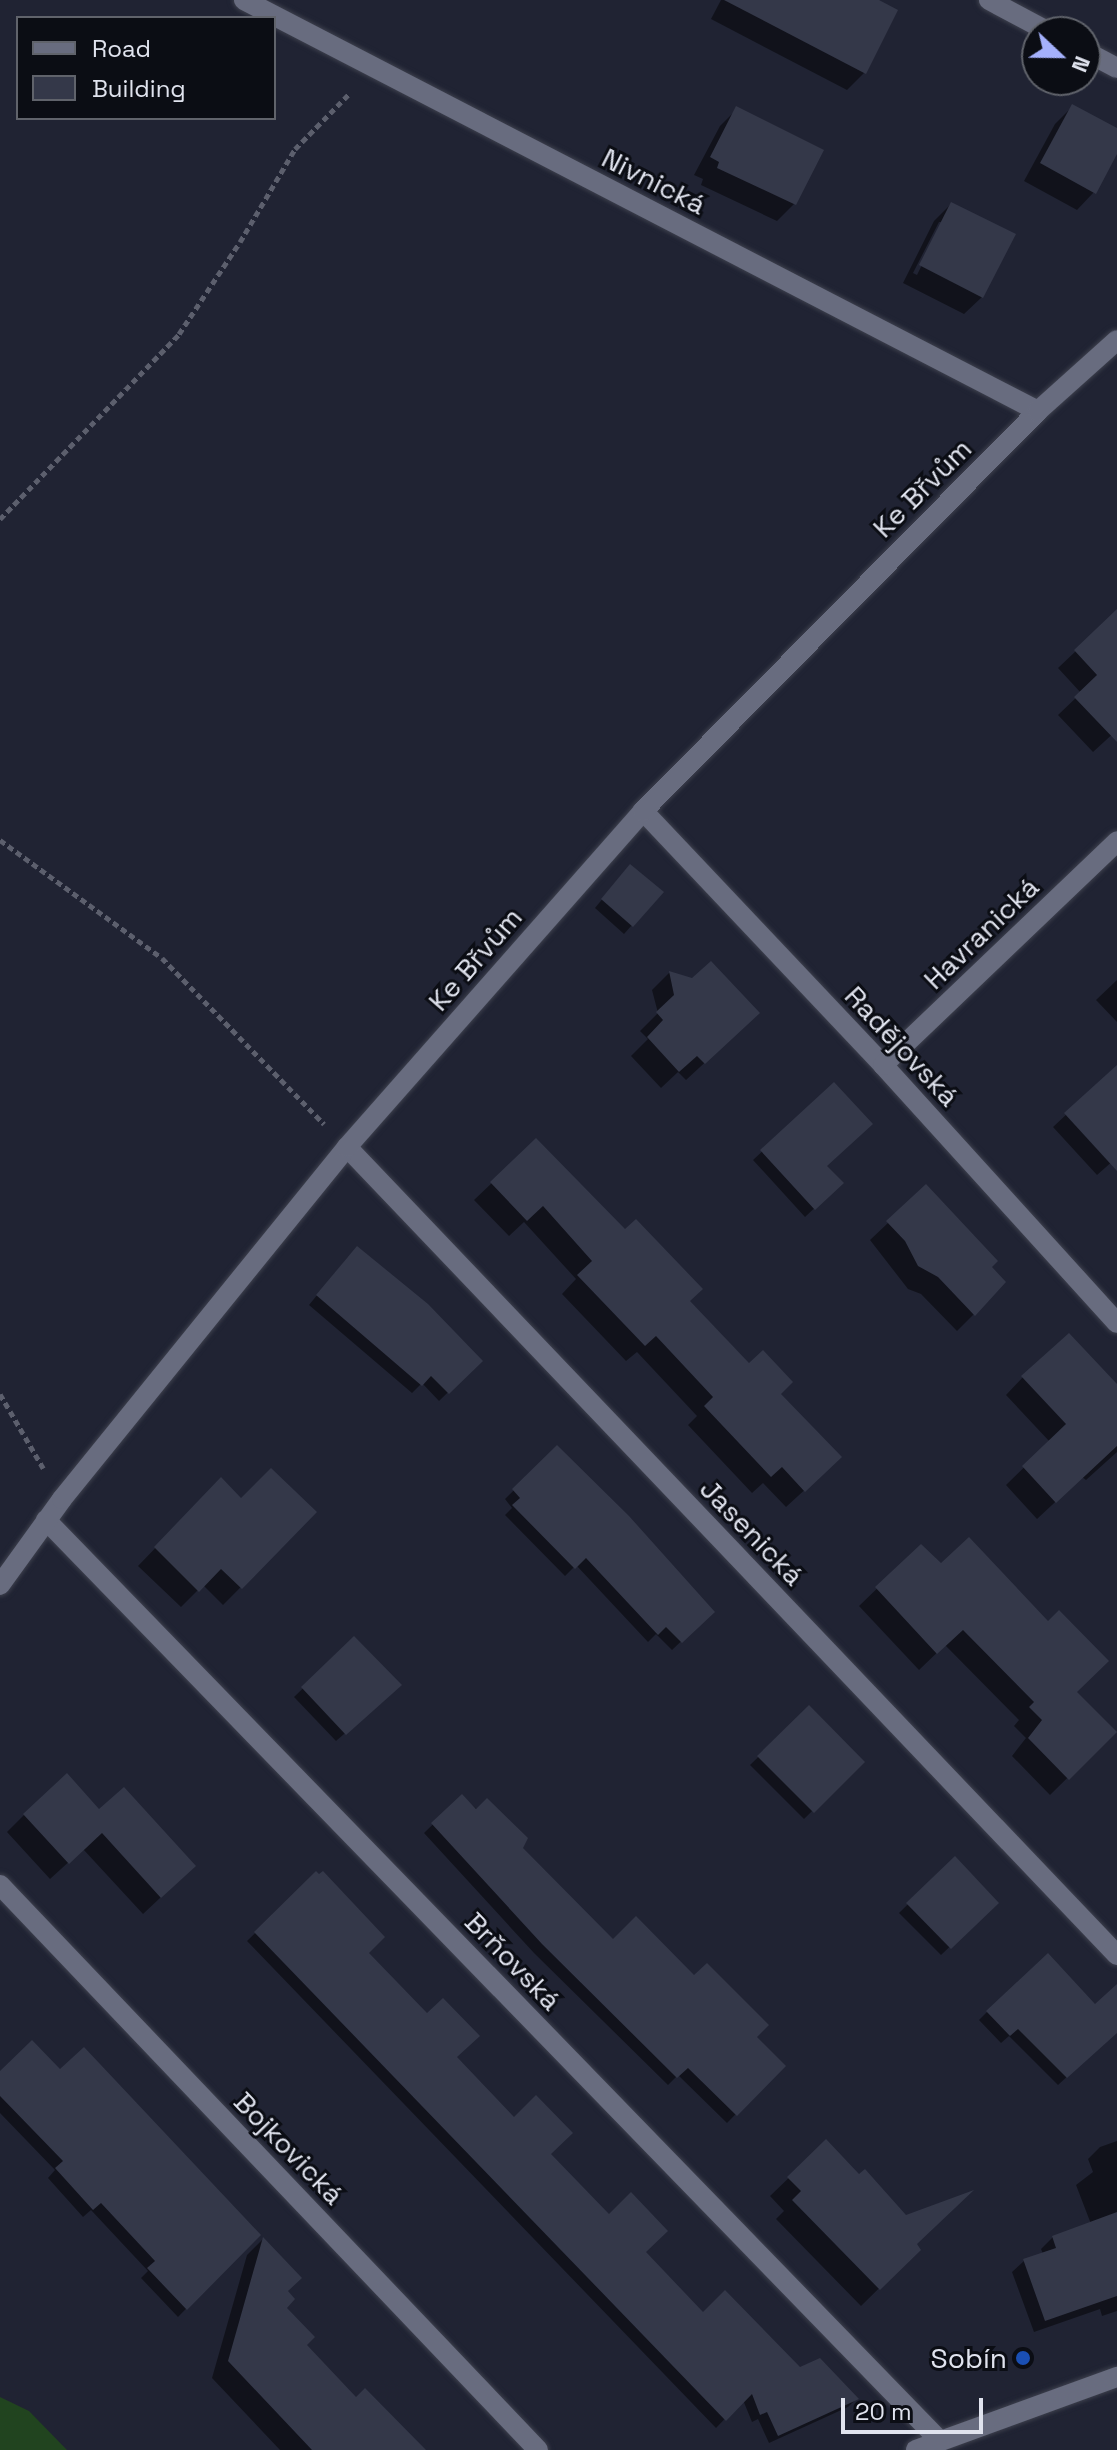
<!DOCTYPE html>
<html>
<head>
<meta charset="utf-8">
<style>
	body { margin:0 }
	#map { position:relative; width:1117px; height:2450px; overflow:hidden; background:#202333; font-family:"Space Grotesk",sans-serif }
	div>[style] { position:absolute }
	.green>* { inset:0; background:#21441f }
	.shadow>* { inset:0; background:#0007 }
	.building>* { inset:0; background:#343849 }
	.path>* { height:5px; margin-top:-2.5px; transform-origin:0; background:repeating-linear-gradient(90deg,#5c5f6d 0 6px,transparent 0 10px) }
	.roads { filter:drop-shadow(0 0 2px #3d404d) drop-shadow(0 0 2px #3d404d) }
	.minor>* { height:20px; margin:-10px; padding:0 10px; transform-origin:10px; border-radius:10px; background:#686c7f }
	.tertiary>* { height:20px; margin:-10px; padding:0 10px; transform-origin:10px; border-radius:10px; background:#686c7f }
	.dots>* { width:22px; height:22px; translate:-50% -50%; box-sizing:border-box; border:4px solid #0b0d14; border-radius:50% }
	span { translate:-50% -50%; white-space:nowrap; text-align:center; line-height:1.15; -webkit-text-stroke:6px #0b0d14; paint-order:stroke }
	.street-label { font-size:28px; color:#e0e3ee }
	.poi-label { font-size:28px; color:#e0e3ee }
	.right { translate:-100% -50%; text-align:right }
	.legend { position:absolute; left:16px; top:16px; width:260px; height:104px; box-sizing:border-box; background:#0b0d14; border:2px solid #60636b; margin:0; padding:10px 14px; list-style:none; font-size:24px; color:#e0e3ee }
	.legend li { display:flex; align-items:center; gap:16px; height:40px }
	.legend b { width:40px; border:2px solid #60636b }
	.north { position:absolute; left:1021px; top:16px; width:80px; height:80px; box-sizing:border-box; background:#0b0d14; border:2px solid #60636b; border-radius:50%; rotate:112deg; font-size:22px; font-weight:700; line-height:32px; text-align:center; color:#e0e3ee }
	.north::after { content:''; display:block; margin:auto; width:28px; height:36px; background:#a5b1fc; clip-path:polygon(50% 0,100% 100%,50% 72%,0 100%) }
	.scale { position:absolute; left:841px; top:2398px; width:142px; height:36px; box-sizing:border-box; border:4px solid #e0e3ee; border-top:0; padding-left:10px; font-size:24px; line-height:28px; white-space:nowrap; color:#e0e3ee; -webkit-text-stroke:6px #0b0d14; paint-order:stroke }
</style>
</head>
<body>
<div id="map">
	<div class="green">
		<i style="clip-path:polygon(0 2397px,29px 2411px,67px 2450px,0 2450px)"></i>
	</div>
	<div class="shadow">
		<i style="clip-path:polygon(721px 0,875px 0,864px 73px,847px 90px,711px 19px)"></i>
		<i style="clip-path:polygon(1072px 107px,1117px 130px,1117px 150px,1094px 192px,1077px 210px,1024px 181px,1055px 124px)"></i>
		<i style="clip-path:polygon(737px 109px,794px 204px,777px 221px,701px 185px,703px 179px,694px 175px,720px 126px)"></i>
		<i style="clip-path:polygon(evenodd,951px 204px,982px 297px,964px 314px,903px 283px,934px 221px,951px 204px,939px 222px,943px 222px,917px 275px,913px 273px,939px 222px)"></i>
		<i style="clip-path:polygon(1117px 612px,1117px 730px,1093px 752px,1058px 715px,1081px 693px,1058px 668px)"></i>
		<i style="clip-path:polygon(622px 875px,632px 925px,624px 934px,595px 908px)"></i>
		<i style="clip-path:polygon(669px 973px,693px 980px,740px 1030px,686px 1080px,678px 1072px,661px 1088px,631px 1056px,648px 1039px,640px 1031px,658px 1013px,652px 990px)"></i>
		<i style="clip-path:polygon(1117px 980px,1117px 1022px,1096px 1000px)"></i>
		<i style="clip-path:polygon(1116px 1068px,1117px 1163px,1114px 1160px,1097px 1175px,1053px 1127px)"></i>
		<i style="clip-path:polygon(834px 1084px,825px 1166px,841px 1183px,805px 1217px,753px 1160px)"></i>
		<i style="clip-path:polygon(536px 1141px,778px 1394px,822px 1474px,786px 1507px,763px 1483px,752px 1493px,688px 1425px,697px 1416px,637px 1352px,626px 1361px,562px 1294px,576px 1279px,524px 1222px,509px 1236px,474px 1200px)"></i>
		<i style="clip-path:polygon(926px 1187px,989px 1267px,974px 1314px,957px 1331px,921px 1294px,908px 1289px,870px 1240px)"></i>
		<i style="clip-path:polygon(348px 1257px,480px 1361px,439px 1401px,422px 1383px,412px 1393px,309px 1305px)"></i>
		<i style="clip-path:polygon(1023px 1377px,1117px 1403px,1117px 1452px,1086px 1480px,1082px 1477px,1037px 1519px,1006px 1485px,1050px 1442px,1006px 1395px)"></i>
		<i style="clip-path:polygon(557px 1448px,712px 1612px,672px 1650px,656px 1634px,648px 1642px,576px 1565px,565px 1576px,505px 1515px,512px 1508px,505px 1499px)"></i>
		<i style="clip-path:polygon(221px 1480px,241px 1500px,314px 1513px,223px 1605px,203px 1585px,181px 1607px,138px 1566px)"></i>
		<i style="clip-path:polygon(921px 1546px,940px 1566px,1048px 1624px,1074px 1692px,1114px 1732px,1050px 1795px,1012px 1756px,1026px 1738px,1014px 1726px,1019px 1720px,945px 1645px,919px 1670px,859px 1606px)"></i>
		<i style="clip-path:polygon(354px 1639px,390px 1694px,336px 1741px,294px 1697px)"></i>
		<i style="clip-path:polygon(809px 1708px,862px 1762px,804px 1819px,750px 1765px)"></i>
		<i style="clip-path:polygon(462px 1796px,521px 1848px,613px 1942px,694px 1978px,783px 2066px,727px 2123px,678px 2075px,668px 2085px,534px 1953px,424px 1833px)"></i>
		<i style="clip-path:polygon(99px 1812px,176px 1883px,143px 1914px,83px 1849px,50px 1879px,7px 1832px,24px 1815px)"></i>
		<i style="clip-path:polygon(955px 1858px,996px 1903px,941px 1955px,899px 1913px)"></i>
		<i style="clip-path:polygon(316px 1874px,366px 1953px,454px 2058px,703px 2314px,856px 2399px,848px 2407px,769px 2443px,758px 2419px,752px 2422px,743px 2400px,716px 2428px,247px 1941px)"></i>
		<i style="clip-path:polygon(1095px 2007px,1117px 2014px,1117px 2031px,1058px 2085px,1009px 2036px,1001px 2043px,979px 2020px,987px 2012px)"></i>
		<i style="clip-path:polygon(60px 2072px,258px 2235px,178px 2317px,141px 2278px,148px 2271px,91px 2210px,83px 2217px,48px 2178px,55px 2170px,0 2113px,0 2074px)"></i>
		<i style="clip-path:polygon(1117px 2141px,1117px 2311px,1102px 2316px,1100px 2309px,1034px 2332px,1012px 2272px,1024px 2261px,1043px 2254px,1041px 2249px,1053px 2237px,1091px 2224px,1076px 2185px,1093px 2172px,1088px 2159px,1100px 2147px)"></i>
		<i style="clip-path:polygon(826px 2142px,919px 2249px,861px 2306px,776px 2219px,784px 2211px,770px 2196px)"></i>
		<i style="clip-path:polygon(263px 2239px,286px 2291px,284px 2308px,304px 2345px,356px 2400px,423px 2450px,280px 2450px,212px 2378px,247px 2255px)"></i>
	</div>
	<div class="building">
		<i style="clip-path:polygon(724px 0,879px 0,898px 10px,866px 74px)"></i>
		<i style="clip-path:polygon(1072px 104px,1117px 128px,1117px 154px,1096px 194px,1040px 163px)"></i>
		<i style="clip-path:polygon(736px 106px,824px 150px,796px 205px,717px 168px,719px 162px,710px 157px)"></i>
		<i style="clip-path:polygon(951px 202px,1016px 234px,983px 298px,919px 265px)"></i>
		<i style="clip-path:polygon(1117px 609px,1117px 742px,1074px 697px,1097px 675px,1074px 650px)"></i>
		<i style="clip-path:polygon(630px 864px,664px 892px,633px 927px,601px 899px)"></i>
		<i style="clip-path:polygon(711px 961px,760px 1013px,705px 1064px,697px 1056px,679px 1072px,647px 1037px,663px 1020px,656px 1012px,674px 995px,669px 971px,692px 978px)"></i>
		<i style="clip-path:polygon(1117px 1065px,1117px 1171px,1064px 1113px)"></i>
		<i style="clip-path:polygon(834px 1082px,873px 1124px,827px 1166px,844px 1183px,815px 1210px,760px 1150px)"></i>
		<i style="clip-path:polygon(536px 1138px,625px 1229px,636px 1219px,703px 1289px,690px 1301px,749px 1363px,763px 1350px,793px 1382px,781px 1394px,842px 1457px,805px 1492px,782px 1467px,771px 1477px,704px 1406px,713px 1397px,656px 1336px,645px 1346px,577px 1275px,592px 1261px,543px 1206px,527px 1221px,490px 1182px)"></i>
		<i style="clip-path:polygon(926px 1184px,998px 1261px,992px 1267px,1006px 1282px,975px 1316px,938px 1277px,918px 1266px,905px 1241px,886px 1221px)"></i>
		<i style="clip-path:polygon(357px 1246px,428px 1304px,483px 1361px,449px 1394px,431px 1376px,422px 1386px,316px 1295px)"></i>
		<i style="clip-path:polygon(1069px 1333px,1117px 1384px,1117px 1446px,1056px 1503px,1022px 1466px,1066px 1424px,1021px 1376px)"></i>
		<i style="clip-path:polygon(557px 1445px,629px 1516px,715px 1612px,682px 1643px,666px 1627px,658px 1635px,586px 1558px,575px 1569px,512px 1505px,520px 1498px,512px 1489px)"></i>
		<i style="clip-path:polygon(271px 1468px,317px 1512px,242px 1589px,221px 1569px,199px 1592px,154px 1547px,221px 1477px,241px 1498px)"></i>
		<i style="clip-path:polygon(969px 1537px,1048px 1621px,1059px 1610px,1109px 1661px,1077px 1692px,1117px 1732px,1069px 1780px,1028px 1738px,1042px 1720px,1029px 1707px,1034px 1702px,963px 1630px,937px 1654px,875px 1587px,921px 1544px,941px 1563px)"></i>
		<i style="clip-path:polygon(354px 1636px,402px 1685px,346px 1735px,301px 1687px)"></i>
		<i style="clip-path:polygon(809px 1705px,865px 1762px,814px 1813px,757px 1756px)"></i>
		<i style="clip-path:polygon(67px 1773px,99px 1809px,124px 1787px,196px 1866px,161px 1898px,102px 1833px,69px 1864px,23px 1814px)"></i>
		<i style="clip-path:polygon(462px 1794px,476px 1809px,487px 1798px,528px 1838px,523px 1848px,613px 1939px,636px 1916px,694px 1975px,707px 1963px,769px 2025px,757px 2037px,786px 2066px,737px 2116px,688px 2068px,677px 2078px,542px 1944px,431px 1823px)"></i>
		<i style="clip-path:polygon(955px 1856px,999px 1903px,951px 1949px,906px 1903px)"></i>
		<i style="clip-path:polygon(316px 1871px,319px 1874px,323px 1871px,385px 1937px,369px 1953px,427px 2013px,443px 1998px,480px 2036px,457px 2057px,514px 2117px,536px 2095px,573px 2133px,551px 2154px,609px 2214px,631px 2192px,668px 2231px,646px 2252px,703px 2312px,725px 2290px,800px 2367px,820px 2358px,859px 2399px,778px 2436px,767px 2412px,760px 2415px,752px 2394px,726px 2421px,254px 1932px)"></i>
		<i style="clip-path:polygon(1048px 1953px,1095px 2004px,1117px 1984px,1117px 2033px,1067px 2078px,1018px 2029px,1010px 2036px,986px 2011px)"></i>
		<i style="clip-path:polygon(32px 2040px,60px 2069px,84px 2047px,261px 2235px,187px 2310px,147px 2268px,155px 2261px,101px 2203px,93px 2210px,55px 2168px,63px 2161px,0 2096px,0 2071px)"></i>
		<i style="clip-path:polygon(826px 2139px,859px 2174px,865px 2169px,906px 2215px,974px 2190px,917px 2244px,921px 2250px,880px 2290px,792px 2200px,801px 2191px,787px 2177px)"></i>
		<i style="clip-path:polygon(1117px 2212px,1117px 2296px,1045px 2321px,1023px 2259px,1056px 2248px,1052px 2236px)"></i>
		<i style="clip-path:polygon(263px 2237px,302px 2278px,288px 2291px,295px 2299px,287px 2308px,315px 2337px,307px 2345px,356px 2397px,365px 2388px,426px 2450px,312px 2450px,228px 2361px)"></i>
	</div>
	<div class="path">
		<i style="left:0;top:519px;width:257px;rotate:-45.9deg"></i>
		<i style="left:179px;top:334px;width:110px;rotate:-56.5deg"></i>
		<i style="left:240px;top:242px;width:108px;rotate:-59.4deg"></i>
		<i style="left:295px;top:149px;width:78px;rotate:-45.5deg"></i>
		<i style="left:0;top:840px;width:200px;rotate:36.1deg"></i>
		<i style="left:162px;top:958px;width:232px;rotate:45.7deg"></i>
		<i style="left:0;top:1394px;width:86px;rotate:59.8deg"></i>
	</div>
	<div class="roads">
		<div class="minor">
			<i style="left:244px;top:0;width:894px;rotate:27.37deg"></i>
			<i style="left:989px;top:0;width:68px;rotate:28.1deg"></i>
			<i style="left:1085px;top:51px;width:36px;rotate:28deg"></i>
			<i style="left:643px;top:811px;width:349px;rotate:46.6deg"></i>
			<i style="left:883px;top:1065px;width:348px;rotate:47.8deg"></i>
			<i style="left:883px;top:1065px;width:324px;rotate:-43.7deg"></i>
			<i style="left:347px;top:1147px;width:1116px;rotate:46.38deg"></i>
			<i style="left:46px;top:1520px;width:1284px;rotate:45.85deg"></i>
			<i style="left:0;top:1885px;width:780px;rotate:46.4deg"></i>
		</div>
		<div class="tertiary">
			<i style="left:0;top:1585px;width:106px;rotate:-54.2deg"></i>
			<i style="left:62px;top:1499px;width:453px;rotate:-51deg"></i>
			<i style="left:347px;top:1147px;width:448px;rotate:-48.6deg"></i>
			<i style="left:643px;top:811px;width:562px;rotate:-45.36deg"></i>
			<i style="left:1038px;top:411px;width:106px;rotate:-41.9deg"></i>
			<i style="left:916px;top:2450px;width:214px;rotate:-20deg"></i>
		</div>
	</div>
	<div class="dots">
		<i style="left:1023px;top:2358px;background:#1a4fb4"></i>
	</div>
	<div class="street-label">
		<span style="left:654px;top:181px;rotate:27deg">Nivnická</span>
		<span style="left:922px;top:488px;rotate:-45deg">Ke Břvům</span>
		<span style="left:981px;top:933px;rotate:-44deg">Havranická</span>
		<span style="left:475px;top:959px;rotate:-49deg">Ke Břvům</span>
		<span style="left:902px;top:1046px;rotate:47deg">Radějovská</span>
		<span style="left:752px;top:1532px;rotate:46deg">Jasenická</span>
		<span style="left:513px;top:1961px;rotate:46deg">Brňovská</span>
		<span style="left:289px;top:2148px;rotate:46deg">Bojkovická</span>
	</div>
	<div class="poi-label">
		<span class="right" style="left:1007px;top:2358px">Sobín</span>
	</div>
	<ul class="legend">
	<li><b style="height:10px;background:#686c7f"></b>Road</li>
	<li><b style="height:22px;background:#343849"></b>Building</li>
	</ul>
	<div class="north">N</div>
	<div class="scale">20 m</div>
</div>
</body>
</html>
